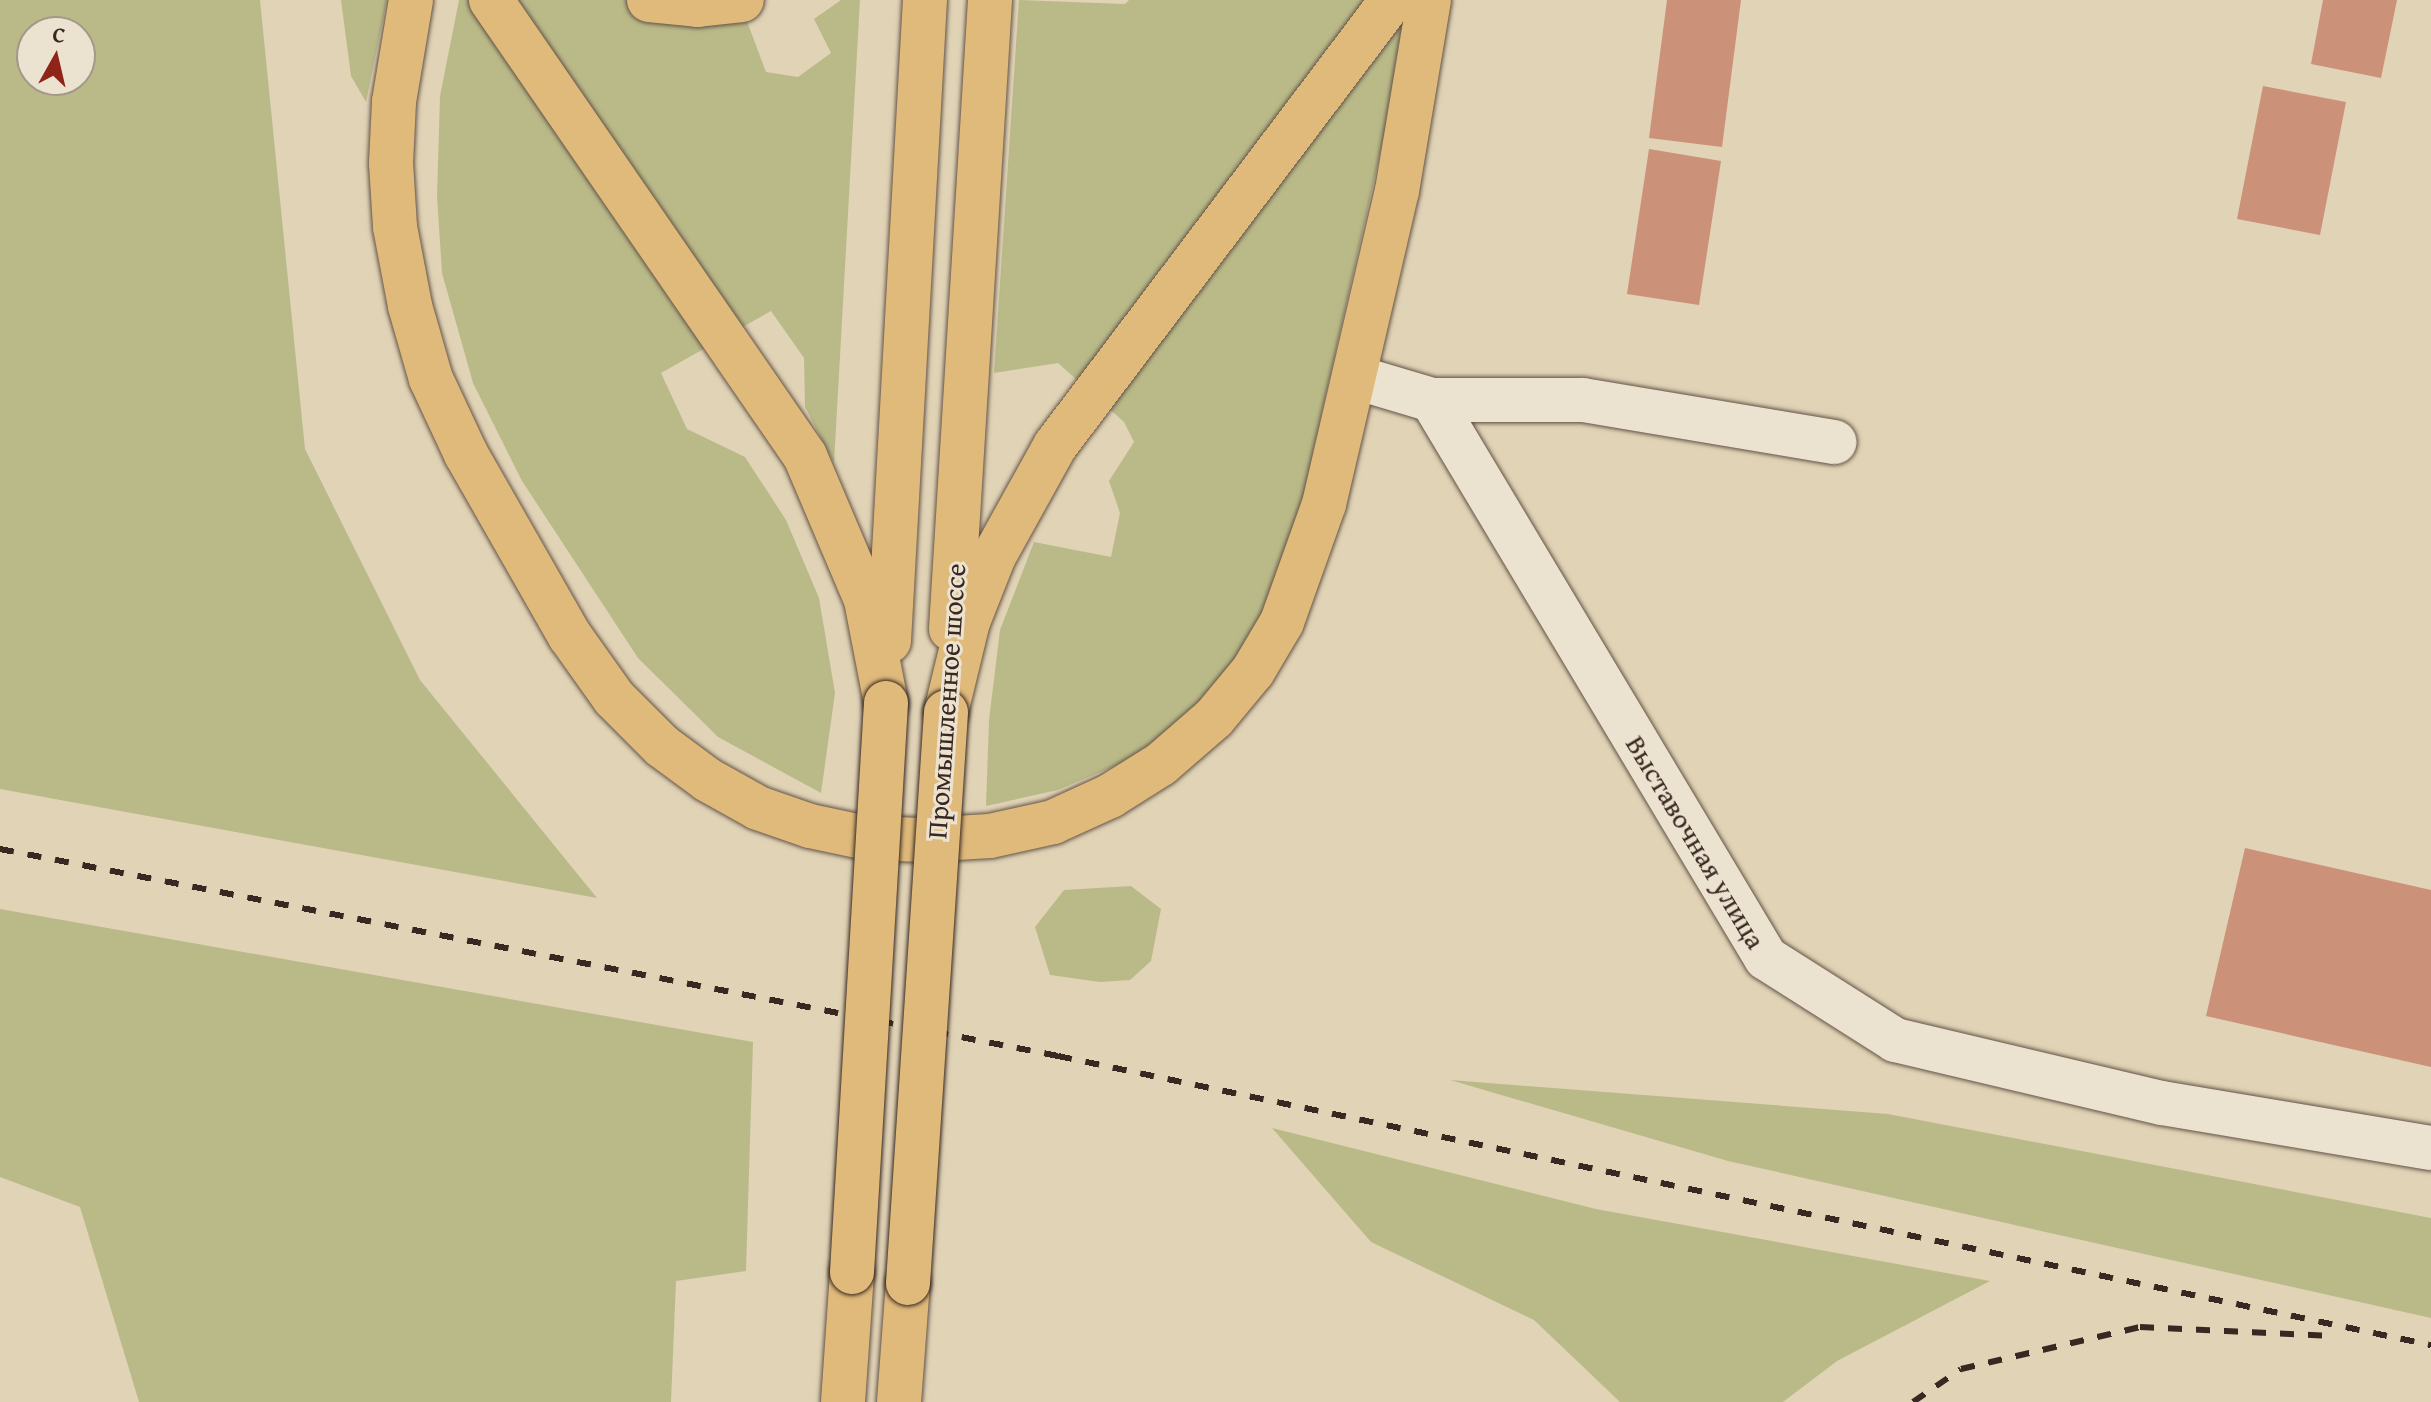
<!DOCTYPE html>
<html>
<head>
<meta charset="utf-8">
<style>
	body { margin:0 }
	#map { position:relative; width:2431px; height:1402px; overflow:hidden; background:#e1d3b6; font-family:"Gentium Book Plus",serif }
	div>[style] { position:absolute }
	.green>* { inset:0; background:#baba89 }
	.building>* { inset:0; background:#cc9179 }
	.roads { filter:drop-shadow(0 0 2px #635346) drop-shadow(0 0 2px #635346) }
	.minor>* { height:44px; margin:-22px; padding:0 22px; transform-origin:22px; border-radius:22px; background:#ece2d0 }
	.major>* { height:44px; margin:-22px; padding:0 22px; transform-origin:22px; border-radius:22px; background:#e0ba7b }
	.rail>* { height:6px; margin-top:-3px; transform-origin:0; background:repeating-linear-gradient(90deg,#392821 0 14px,transparent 0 28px) }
	.bridges { filter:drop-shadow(0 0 2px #392821) drop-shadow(0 0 2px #392821) }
	.major-bridge>* { height:44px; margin:-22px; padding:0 22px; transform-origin:22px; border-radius:22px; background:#e0ba7b }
	span { translate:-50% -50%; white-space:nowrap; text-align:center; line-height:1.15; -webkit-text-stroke:6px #ece2d0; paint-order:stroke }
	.street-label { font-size:28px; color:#392821 }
	.north { position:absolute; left:16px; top:16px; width:80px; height:80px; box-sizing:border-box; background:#ece2d0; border:2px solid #a4988a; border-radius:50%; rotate:8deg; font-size:22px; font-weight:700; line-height:32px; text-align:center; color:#392821 }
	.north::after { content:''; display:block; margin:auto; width:28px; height:36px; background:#8f2418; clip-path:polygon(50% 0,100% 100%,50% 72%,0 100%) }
</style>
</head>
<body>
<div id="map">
	<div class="green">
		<i style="clip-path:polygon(evenodd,0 0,260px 0,305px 449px,420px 680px,597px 898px,0 789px,0 0,32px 32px,80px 32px,80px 80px,32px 80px,32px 32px)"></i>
		<i style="clip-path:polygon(341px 0,387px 0,366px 102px,351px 76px)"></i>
		<i style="clip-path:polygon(459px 0,739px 0,766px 72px,798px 77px,831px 53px,814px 19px,841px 0,860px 0,834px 463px,805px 407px,804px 358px,771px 311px,661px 373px,687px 429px,745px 457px,786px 520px,819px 598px,835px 693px,821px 793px,718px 737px,638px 658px,522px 481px,473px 383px,442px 273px,437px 196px,440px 96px)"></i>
		<i style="clip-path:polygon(1019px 0,1125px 4px,1129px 0,1409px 0,1401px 60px,1299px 515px,1260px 627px,1201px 707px,1131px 759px,1058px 790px,986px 806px,989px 720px,1000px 630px,1034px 542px,1111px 557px,1120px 513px,1109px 481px,1134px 442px,1124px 422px,1058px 363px,994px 373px)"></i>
		<i style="clip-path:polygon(1131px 886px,1161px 909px,1151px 961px,1130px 980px,1100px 982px,1050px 975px,1035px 927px,1064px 890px)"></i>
		<i style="clip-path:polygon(0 909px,753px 1042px,746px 1271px,676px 1281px,671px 1402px,139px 1402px,80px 1207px,0 1177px)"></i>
		<i style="clip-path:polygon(1450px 1080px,1888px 1114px,2431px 1218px,2431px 1318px,1728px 1161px)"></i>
		<i style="clip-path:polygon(1272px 1128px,1596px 1209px,1990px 1281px,1837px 1361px,1783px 1402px,1620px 1402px,1534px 1320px,1371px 1242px)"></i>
	</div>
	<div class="building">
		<i style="clip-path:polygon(1667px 0,1741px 0,1722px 147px,1649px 138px)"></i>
		<i style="clip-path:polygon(2323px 0,2397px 0,2381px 78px,2311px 64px)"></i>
		<i style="clip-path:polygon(2263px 86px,2346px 102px,2320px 235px,2237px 219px)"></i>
		<i style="clip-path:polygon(1649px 149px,1721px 161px,1699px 305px,1627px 294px)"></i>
		<i style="clip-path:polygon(2245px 848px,2431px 890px,2431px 1067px,2206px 1016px)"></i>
	</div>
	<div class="roads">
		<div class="minor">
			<i style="left:1355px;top:377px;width:80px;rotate:16.6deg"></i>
			<i style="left:1432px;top:400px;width:650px;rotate:59.1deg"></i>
			<i style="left:1766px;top:958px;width:153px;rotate:32.4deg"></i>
			<i style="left:1895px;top:1040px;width:274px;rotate:13.3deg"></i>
			<i style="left:2162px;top:1103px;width:273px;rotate:9.5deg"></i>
			<i style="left:1432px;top:400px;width:151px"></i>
			<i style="left:1583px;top:400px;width:255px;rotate:9.5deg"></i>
		</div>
		<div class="major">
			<i style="left:411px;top:0;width:103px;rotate:99.5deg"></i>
			<i style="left:394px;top:102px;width:61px;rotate:92.8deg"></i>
			<i style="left:391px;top:163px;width:64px;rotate:86.4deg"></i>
			<i style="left:395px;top:227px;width:80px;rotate:79.2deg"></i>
			<i style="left:410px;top:306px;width:76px;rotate:74deg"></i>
			<i style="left:431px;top:379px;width:83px;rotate:65deg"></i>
			<i style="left:466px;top:454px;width:210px;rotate:60.3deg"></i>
			<i style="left:570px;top:636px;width:76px;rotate:54.6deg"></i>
			<i style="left:614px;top:698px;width:68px;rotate:45deg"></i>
			<i style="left:662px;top:746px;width:57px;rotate:36.5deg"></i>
			<i style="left:708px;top:780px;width:57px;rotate:29.2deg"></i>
			<i style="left:758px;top:808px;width:55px;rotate:19.1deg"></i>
			<i style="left:810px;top:826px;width:58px;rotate:11.9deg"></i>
			<i style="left:867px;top:838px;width:56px;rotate:2deg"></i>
			<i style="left:923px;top:840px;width:67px;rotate:-3.4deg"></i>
			<i style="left:990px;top:836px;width:65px;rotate:-12.5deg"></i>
			<i style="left:1053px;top:822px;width:63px;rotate:-24.5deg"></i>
			<i style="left:1110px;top:796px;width:60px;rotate:-32.1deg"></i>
			<i style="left:1161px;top:764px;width:70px;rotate:-41deg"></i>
			<i style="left:1214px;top:718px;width:61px;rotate:-50.3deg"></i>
			<i style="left:1253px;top:671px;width:57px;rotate:-59.4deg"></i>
			<i style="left:1282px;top:622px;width:125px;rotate:-70.4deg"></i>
			<i style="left:1324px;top:504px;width:321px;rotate:-76.9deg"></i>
			<i style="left:1397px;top:191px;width:194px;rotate:-80.5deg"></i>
			<i style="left:491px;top:0;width:554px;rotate:55.45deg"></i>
			<i style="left:805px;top:456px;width:156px;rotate:67deg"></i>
			<i style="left:866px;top:600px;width:105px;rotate:79deg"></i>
			<i style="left:649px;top:0;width:49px;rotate:5.8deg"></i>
			<i style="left:698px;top:5px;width:44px;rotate:-6.5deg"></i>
			<i style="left:951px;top:629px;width:630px;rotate:-86.45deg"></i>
			<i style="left:889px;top:641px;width:642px;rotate:-86.79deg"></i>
			<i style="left:946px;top:712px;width:93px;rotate:-76.3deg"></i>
			<i style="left:968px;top:622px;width:71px;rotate:-68.5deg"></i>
			<i style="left:994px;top:556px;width:126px;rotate:-61deg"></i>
			<i style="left:1055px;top:446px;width:559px;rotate:-52.93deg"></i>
			<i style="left:843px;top:1402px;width:130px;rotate:-86deg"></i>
			<i style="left:899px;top:1402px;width:119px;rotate:-85.7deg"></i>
		</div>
	</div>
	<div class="rail">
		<i style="left:0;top:849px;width:1078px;rotate:11.07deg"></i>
		<i style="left:1058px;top:1056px;width:1403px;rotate:11.89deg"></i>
		<i style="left:1913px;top:1402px;width:58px;rotate:-34.5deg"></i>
		<i style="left:1961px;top:1369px;width:184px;rotate:-13.2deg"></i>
		<i style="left:2140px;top:1327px;width:193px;rotate:2.7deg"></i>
	</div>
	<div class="bridges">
		<div class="major-bridge">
			<i style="left:852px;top:1272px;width:570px;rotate:-86.58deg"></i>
			<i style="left:908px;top:1283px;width:572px;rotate:-86.19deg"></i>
		</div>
	</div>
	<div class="street-label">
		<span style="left:946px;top:701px;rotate:-86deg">Промышленное шоссе</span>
		<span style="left:1696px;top:842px;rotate:59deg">Выставочная улица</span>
	</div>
	<div class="north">С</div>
</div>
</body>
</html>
